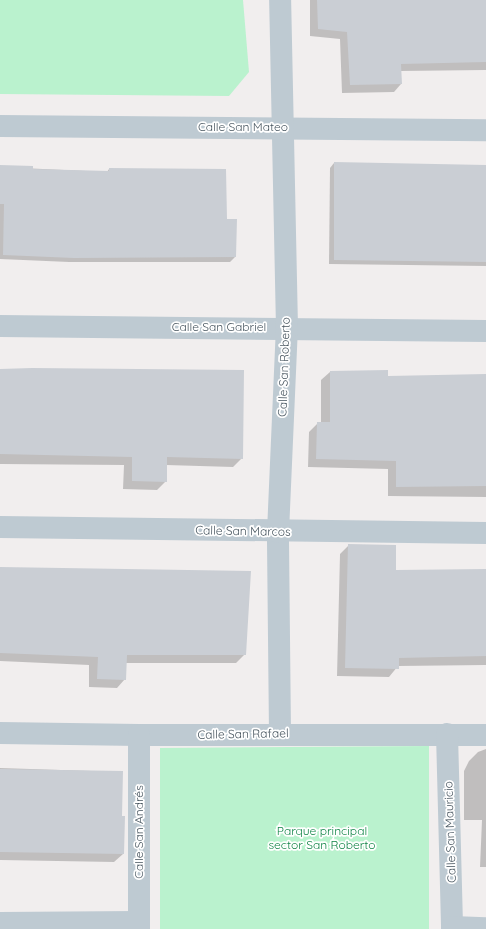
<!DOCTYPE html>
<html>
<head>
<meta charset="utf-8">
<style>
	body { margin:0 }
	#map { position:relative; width:486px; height:929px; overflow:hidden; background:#f1eeee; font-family:Quicksand,sans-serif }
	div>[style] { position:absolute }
	.green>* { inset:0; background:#baf2ce }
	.shadow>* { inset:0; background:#0003 }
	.building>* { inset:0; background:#caced4 }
	.minor>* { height:22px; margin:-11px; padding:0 11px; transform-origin:11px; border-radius:11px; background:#becad2 }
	span { translate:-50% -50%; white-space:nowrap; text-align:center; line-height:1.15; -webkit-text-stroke:3.5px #fff; paint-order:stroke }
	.street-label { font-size:12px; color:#45535d }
	.park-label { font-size:12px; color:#108446 }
</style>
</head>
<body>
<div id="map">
	<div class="green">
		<i style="clip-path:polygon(0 0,243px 0,249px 72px,229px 96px,0 94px)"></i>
		<i style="clip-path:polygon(429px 746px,429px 929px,160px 929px,160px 748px)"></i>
	</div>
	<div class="shadow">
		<i style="clip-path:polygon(310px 0,486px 0,486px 70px,400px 71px,401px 84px,394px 92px,342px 93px,340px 39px,310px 36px)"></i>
		<i style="clip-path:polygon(334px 163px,486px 166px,486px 266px,329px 264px,330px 168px)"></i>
		<i style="clip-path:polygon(0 167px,107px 172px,109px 169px,226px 220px,235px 257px,230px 262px,69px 262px,0 259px)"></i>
		<i style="clip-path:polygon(0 369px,242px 458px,233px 467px,166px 465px,166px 481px,157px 490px,123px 489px,124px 465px,0 464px)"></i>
		<i style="clip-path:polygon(330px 372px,387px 377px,486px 375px,486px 497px,388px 496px,388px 469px,308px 467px,309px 432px,318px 423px,321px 423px,321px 380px)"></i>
		<i style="clip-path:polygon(349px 545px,395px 571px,486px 570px,486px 665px,398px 666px,389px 677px,337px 676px,340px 554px)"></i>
		<i style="clip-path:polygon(0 568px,245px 654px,236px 663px,126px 663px,125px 679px,117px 688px,89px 687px,89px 665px,0 661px)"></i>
		<i style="clip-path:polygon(486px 749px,486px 867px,480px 867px,482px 820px,464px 820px,464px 771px,469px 761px,478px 752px)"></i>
		<i style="clip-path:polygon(0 768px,122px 772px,121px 817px,123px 854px,114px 862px,0 860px)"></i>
	</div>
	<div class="building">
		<i style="clip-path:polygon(317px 0,486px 0,486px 62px,401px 64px,402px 84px,350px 85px,347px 32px,318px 29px)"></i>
		<i style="clip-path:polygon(334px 162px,486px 165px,486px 262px,334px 260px)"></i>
		<i style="clip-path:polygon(0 165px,33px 166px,33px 169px,109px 171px,109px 168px,226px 169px,227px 219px,237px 219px,236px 257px,74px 258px,3px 255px,4px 204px,0 204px)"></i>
		<i style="clip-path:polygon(32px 368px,244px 370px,243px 459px,167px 457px,167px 482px,132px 481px,132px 457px,0 454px,0 369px)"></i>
		<i style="clip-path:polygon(388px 370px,388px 376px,486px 374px,486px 486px,396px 487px,396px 461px,316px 459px,317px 422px,330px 422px,330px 371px)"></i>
		<i style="clip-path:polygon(348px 544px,396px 545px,396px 570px,486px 569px,486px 656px,399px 658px,399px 669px,345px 668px)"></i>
		<i style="clip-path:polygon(0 567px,251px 571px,246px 655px,127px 655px,126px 680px,97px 679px,98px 657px,0 653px)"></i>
		<i style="clip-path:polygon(0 769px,123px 771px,122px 816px,125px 816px,124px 854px,0 852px)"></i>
	</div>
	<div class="minor">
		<i style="left:0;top:126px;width:486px;rotate:0.5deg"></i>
		<i style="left:0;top:326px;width:486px;rotate:0.6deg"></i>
		<i style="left:0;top:527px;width:486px;rotate:0.7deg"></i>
		<i style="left:0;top:733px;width:139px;rotate:0.8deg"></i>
		<i style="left:139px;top:735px;width:347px"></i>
		<i style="left:280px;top:733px;width:201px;rotate:-90.6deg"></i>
		<i style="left:278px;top:532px;width:204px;rotate:-87.5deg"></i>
		<i style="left:287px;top:328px;width:328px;rotate:-91.2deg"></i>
		<i style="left:447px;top:734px;width:195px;rotate:88.5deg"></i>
		<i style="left:0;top:923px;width:138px;rotate:-0.4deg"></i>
		<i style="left:452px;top:927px;width:34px;rotate:2deg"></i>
		<i style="left:139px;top:929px;width:194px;rotate:-90deg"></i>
	</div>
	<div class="street-label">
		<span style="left:243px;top:127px">Calle San Mateo</span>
		<span style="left:219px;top:327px">Calle San Gabriel</span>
		<span style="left:284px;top:367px;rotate:-88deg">Calle San Roberto</span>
		<span style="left:243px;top:531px;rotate:1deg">Calle San Marcos</span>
		<span style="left:243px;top:734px;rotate:-1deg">Calle San Rafael</span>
		<span style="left:139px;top:832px;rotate:-90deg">Calle San Andrés</span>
		<span style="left:450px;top:832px;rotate:-92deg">Calle San Mauricio</span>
	</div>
	<div class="park-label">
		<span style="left:322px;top:838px">Parque principal<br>sector San Roberto</span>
	</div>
</div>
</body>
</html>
